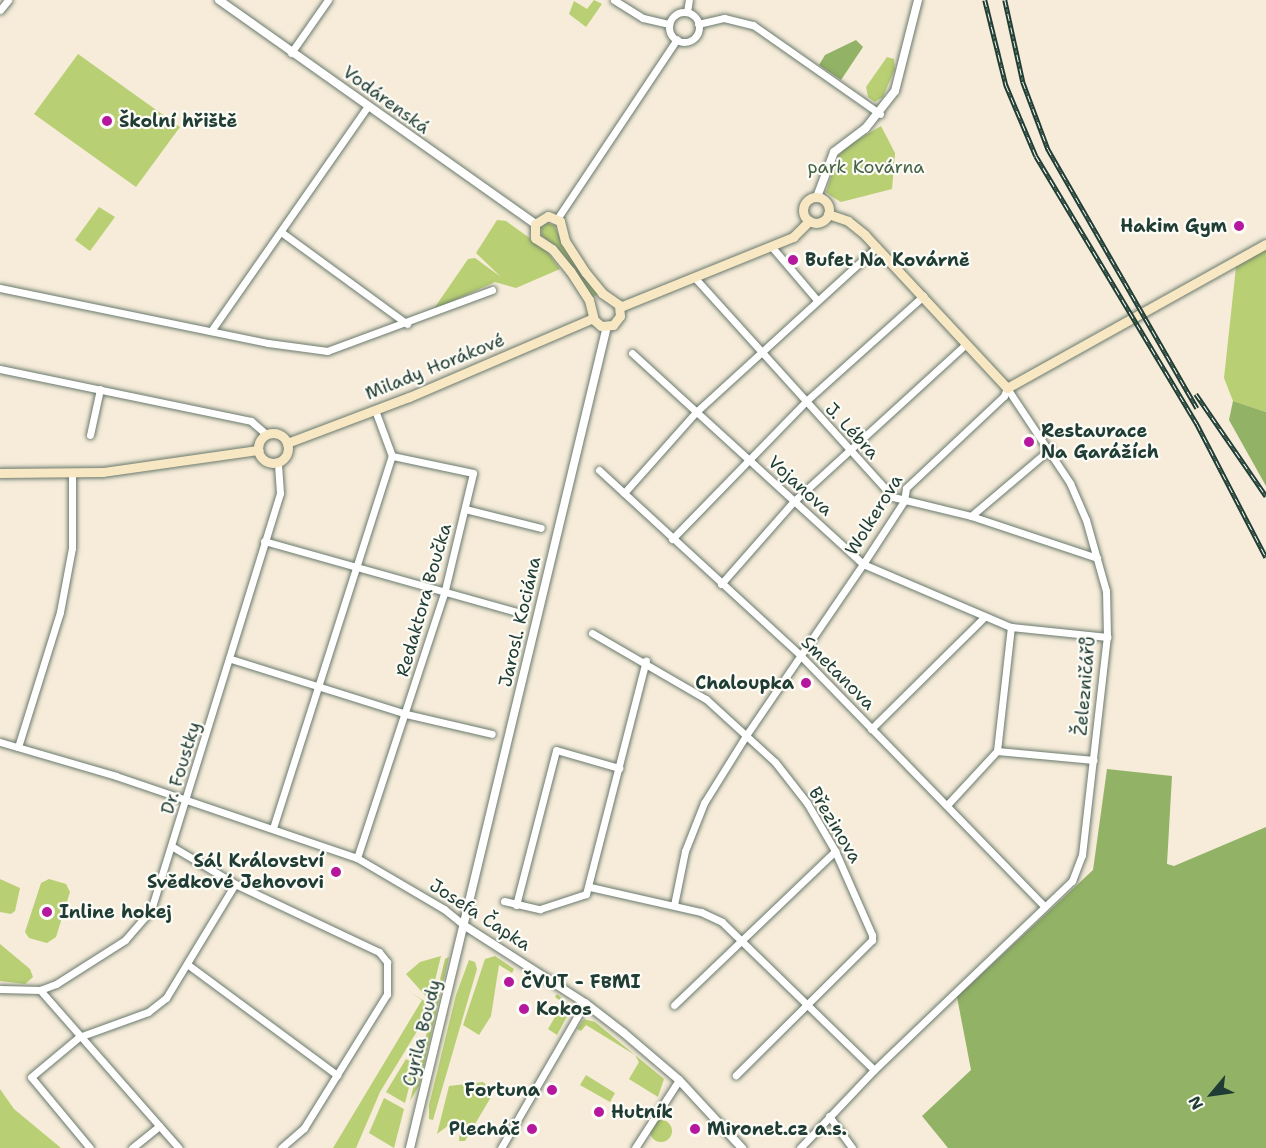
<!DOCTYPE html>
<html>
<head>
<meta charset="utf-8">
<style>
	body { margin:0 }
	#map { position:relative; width:1266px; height:1148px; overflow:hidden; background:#f6ecd9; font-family:"Shantell Sans",sans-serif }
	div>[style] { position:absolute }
	.green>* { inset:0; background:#b8cf73 }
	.round { border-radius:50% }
	.forest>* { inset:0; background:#92b265 }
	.roads { filter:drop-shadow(0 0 2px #6a7a6e) drop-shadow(0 0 2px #6a7a6e) }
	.minor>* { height:7px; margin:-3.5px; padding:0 3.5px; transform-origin:3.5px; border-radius:3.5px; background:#fff }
	.minor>.ring { margin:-3.5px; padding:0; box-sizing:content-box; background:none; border:7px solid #fff; border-radius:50% }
	.tertiary>* { height:8px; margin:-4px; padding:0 4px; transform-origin:4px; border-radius:4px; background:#fff }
	.secondary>* { height:9px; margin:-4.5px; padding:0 4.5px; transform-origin:4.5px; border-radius:4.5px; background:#f8e7c3 }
	.secondary>.ring { margin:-4.5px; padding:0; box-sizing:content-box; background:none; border:9px solid #f8e7c3; border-radius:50% }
	.rail>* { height:4.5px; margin-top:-2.25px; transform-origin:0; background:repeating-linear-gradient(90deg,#fdfcf7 0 7px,#1f3d34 0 14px); box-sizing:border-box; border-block:2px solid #1f3d34 }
	.dots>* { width:16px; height:16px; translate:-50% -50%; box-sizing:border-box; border:3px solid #fdfcf7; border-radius:50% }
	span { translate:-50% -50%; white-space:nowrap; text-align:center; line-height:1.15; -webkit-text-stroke:4.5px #fdfcf7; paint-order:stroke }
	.street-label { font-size:18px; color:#1f3d34 }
	.poi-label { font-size:18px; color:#1f3d34; font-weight:700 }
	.left { translate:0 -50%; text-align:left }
	.right { translate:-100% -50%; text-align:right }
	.park-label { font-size:18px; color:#456244 }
	.north { position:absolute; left:1182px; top:1064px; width:60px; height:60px; -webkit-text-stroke:4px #fdfcf7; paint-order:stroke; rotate:241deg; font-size:16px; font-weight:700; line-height:24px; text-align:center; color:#1f3d34 }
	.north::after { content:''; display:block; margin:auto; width:21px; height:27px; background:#1f3d34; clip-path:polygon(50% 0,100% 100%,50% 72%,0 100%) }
</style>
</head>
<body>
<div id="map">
	<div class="green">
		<i style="clip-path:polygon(594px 0,602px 4px,586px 27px,569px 14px,574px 1px,587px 9px)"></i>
		<i style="clip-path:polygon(78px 54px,180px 127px,136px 187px,34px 114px)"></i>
		<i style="clip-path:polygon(887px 57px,894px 59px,895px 69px,883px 97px,875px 102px,868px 97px,866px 87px)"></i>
		<i style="clip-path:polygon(881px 126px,895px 153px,892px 189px,841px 202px,831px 196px,826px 192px,838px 156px,847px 146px)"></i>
		<i style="clip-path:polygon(99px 207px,115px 217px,90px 251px,75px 240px)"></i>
		<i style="clip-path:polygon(497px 220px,506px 221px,545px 249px,560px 269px,516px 288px,495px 282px,433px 310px,468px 259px,475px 258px,501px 277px,476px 253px)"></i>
		<i style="clip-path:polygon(546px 223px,554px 225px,564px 246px,598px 294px,592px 298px,557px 248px,542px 236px,541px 228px)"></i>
		<i style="clip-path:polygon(1266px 249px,1266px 412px,1233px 401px,1224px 378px,1236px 267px)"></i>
		<i style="clip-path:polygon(0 879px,20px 888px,15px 911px,11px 914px,0 912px)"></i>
		<i style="clip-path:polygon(49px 879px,66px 884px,70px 892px,56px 937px,47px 943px,29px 938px,25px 932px,41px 883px)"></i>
		<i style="clip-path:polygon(0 944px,30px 969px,33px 977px,25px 984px,0 981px)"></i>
		<i style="clip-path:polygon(441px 956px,430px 1001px,406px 974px,420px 962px)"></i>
		<i style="clip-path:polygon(495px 956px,514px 969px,512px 973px,499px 965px,491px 1016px,479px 1035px,463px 1025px,485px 959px)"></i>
		<i style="clip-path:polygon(449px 957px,419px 1086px,410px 1101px,445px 959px)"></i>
		<i style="clip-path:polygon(469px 960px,475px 962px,477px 969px,433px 1120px,429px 1119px,429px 1105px,456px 995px)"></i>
		<i style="clip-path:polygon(408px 991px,428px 1003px,427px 1015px,380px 1092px,356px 1148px,333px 1148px,422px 1000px)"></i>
		<i style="clip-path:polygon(557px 994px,572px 1007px,557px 1035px,548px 1029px,563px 1003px,555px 997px)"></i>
		<i style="clip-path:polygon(584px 1019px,595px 1022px,664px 1079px,658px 1097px,629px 1079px,639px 1062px,635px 1055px,586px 1025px,581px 1031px,577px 1029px)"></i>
		<i style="clip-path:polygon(406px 1059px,415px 1064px,405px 1103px,386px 1092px)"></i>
		<i style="clip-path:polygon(586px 1075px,615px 1093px,610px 1102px,580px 1085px)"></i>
		<i style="clip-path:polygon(483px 1082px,491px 1089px,491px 1097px,465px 1141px,459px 1141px,460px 1127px,454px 1121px,437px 1134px,449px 1086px)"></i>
		<i style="clip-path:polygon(0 1089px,14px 1109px,61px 1148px,0 1148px)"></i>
		<i style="clip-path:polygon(384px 1098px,404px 1109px,394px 1148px,369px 1133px)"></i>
		<i class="round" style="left:650px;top:1120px;width:22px;height:22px"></i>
	</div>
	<div class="forest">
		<i style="clip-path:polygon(856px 40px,863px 47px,841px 80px,819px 65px,825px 55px)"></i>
		<i style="clip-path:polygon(1233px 401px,1266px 412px,1266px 486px,1229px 420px)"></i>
		<i style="clip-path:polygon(1107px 769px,1172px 776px,1167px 864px,1174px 866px,1266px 827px,1266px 1148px,948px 1148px,922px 1116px,971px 1070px,957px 997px,1093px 870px)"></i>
	</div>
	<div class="roads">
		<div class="minor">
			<i style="left:614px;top:0;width:34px;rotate:32deg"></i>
			<i style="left:643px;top:18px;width:27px;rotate:13deg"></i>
			<i style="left:0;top:10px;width:13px;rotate:-51deg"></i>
			<i style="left:687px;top:12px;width:12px;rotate:-81deg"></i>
			<i class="ring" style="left:669px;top:12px;width:23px;height:23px"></i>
			<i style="left:698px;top:24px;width:27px;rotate:-13deg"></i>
			<i style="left:724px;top:18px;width:30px;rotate:14deg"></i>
			<i style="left:753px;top:25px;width:155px;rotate:35deg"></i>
			<i style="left:291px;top:53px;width:65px;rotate:-55.1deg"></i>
			<i style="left:557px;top:219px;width:216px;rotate:-56.3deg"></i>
			<i style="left:281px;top:232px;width:156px;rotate:36.1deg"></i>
			<i style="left:771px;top:246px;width:71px;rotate:49.6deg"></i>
			<i style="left:695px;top:278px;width:295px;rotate:47.9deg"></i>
			<i style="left:893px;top:497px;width:80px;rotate:13.7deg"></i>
			<i style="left:971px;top:516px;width:133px;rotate:18.4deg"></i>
			<i style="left:0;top:288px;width:274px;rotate:11.6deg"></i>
			<i style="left:268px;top:343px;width:60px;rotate:7.7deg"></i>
			<i style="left:327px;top:351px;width:176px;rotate:-20.3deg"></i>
			<i style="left:211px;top:331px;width:273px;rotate:-55.1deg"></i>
			<i style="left:632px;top:353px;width:313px;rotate:42.4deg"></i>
			<i style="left:863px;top:564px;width:161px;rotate:23.1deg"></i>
			<i style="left:1011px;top:627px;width:97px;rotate:5.9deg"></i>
			<i style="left:0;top:369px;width:256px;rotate:11.7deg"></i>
			<i style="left:251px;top:421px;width:20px;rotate:41deg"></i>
			<i style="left:375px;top:410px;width:49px;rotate:69.7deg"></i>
			<i style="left:90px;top:435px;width:47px;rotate:-77.7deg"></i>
			<i style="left:599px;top:470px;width:273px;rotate:42.6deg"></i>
			<i style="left:800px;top:655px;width:351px;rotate:45.8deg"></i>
			<i style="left:624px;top:493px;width:108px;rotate:-48.4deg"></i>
			<i style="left:696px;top:412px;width:245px;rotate:-42.4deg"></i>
			<i style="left:465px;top:509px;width:78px;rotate:14deg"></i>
			<i style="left:971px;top:516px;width:104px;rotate:-40.3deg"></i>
			<i style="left:672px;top:539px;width:191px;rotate:-45.8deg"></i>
			<i style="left:805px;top:402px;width:159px;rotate:-41.9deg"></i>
			<i style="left:264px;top:541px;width:266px;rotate:15.7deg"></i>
			<i style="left:721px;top:584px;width:111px;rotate:-48.7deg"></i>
			<i style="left:794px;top:501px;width:233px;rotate:-42.4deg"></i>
			<i style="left:592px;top:633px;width:132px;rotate:30.1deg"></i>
			<i style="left:706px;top:699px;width:93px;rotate:42.4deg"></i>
			<i style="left:775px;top:762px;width:52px;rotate:52deg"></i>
			<i style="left:807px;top:803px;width:56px;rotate:59.7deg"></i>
			<i style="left:835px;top:851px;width:92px;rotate:66.2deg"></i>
			<i style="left:872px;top:935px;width:5px;rotate:90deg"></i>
			<i style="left:872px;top:940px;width:192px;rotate:135.2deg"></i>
			<i style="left:231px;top:659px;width:183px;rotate:17.4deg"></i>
			<i style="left:406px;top:714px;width:88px;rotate:13.1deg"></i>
			<i style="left:871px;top:729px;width:159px;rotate:-44.7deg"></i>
			<i style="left:0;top:742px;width:121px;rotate:16.3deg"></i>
			<i style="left:116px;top:776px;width:255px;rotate:18.8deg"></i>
			<i style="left:357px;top:858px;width:101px;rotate:30.4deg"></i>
			<i style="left:444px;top:909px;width:27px;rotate:39deg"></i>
			<i style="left:18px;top:747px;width:141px;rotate:-72.7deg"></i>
			<i style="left:60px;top:612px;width:65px;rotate:-79.4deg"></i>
			<i style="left:72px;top:548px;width:75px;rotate:-90deg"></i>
			<i style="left:997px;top:751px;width:97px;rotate:5.3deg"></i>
			<i style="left:947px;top:805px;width:74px;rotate:-47.2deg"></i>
			<i style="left:997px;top:751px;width:125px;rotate:-83.6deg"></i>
			<i style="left:273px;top:828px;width:391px;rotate:-72.3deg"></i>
			<i style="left:173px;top:847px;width:72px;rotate:30.8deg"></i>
			<i style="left:235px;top:884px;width:159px;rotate:25.3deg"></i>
			<i style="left:379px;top:952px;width:13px;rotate:51deg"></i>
			<i style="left:387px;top:962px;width:32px;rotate:90deg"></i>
			<i style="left:387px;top:994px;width:158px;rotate:121.8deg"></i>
			<i style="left:304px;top:1128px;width:30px;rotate:139deg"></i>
			<i style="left:357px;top:858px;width:278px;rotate:-71.8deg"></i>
			<i style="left:444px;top:594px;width:124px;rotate:-76.5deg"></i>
			<i style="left:473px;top:473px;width:83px;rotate:-168.1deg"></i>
			<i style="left:590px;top:887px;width:114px;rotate:12.7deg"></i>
			<i style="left:701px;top:912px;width:23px;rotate:25deg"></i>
			<i style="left:722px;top:922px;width:212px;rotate:44.2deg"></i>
			<i style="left:504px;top:901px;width:37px;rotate:13deg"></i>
			<i style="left:540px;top:909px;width:48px;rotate:-18.1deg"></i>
			<i style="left:586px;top:894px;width:241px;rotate:-75.6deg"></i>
			<i style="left:516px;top:905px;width:160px;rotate:-75.5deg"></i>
			<i style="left:556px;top:750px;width:66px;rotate:15.9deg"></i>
			<i style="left:674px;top:905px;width:55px;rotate:-78.5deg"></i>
			<i style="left:685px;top:851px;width:52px;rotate:-68.4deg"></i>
			<i style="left:704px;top:803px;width:81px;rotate:-58.1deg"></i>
			<i style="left:747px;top:734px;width:206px;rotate:-55.7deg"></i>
			<i style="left:863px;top:564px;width:75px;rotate:-56.9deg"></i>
			<i style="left:904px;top:501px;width:13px;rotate:-81deg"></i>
			<i style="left:906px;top:488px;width:134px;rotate:-43.2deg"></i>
			<i style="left:1004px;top:396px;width:9px;rotate:-69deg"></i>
			<i style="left:187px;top:964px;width:187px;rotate:36.5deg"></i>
			<i style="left:0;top:989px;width:40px;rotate:1.4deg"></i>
			<i style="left:40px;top:990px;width:17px;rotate:-21deg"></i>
			<i style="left:56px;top:984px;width:82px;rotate:-32.5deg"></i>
			<i style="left:125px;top:940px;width:40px;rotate:-49deg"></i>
			<i style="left:151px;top:910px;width:436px;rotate:-72.8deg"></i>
			<i style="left:280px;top:493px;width:31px;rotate:-94deg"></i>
			<i style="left:40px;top:990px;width:210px;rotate:48.7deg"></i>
			<i style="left:674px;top:1005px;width:223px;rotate:-43.7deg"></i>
			<i style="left:829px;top:1116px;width:39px;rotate:54deg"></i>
			<i style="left:90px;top:1148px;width:92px;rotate:-129.7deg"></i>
			<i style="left:31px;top:1077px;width:62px;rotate:-39.8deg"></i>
			<i style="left:79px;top:1037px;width:73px;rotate:-19.9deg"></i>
			<i style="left:148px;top:1012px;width:23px;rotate:-38deg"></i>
			<i style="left:166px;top:998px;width:133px;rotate:-58.8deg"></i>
			<i style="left:132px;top:1148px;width:35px;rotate:-39deg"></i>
			<i style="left:501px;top:1148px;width:168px;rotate:-59.9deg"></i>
			<i style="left:635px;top:1148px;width:81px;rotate:-57.1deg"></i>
			<i style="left:800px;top:1148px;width:108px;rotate:-46.5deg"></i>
			<i style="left:874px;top:1070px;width:274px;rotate:-43.7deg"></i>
			<i style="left:1072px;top:881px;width:28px;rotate:-69deg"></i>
			<i style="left:1082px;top:855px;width:219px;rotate:-83.5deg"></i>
			<i style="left:1107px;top:637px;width:46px;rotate:-91.2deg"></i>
			<i style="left:1106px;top:591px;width:74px;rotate:-105.7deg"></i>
			<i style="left:1086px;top:520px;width:40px;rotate:-113.4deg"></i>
			<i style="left:1070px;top:483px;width:114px;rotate:-123.6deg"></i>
		</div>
		<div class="tertiary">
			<i style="left:219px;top:0;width:387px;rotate:35.3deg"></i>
			<i style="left:817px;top:197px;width:48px;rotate:-69.3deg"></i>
			<i style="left:834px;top:152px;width:39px;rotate:-37deg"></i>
			<i style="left:865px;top:129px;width:48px;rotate:-51.7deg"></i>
			<i style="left:895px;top:91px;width:94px;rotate:-75.8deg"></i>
			<i style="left:465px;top:926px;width:143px;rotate:32.7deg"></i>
			<i style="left:585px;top:1003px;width:49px;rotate:37.6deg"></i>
			<i style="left:624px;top:1033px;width:72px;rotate:40.5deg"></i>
			<i style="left:679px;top:1080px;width:93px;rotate:47.2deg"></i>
			<i style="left:410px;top:1148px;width:845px;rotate:-76.52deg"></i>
		</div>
		<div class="secondary">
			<i class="ring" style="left:803px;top:197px;width:17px;height:17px"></i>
			<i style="left:828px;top:214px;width:21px;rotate:19deg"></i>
			<i style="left:848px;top:221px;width:22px;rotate:39deg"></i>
			<i style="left:865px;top:235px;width:209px;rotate:47.1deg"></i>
			<i style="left:1007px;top:388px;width:296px;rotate:-29.1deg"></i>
			<i style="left:548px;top:216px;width:13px;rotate:23deg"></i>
			<i style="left:560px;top:221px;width:21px;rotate:76deg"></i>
			<i style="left:565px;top:241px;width:38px;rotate:57deg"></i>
			<i style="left:586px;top:273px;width:26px;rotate:51deg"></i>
			<i style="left:602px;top:293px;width:21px;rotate:35deg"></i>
			<i style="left:619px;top:305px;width:11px;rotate:85deg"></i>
			<i style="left:620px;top:316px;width:11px;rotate:128deg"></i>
			<i style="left:613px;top:325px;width:12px;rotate:175deg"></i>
			<i style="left:601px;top:326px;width:9px;rotate:-139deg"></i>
			<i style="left:594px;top:320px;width:21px;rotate:-104deg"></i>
			<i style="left:589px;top:300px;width:35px;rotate:-123deg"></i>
			<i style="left:570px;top:271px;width:28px;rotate:-129deg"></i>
			<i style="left:552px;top:249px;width:20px;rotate:-147deg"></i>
			<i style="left:535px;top:238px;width:14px;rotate:-90deg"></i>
			<i style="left:535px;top:224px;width:15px;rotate:-32deg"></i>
			<i style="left:620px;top:307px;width:187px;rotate:-22deg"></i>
			<i style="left:793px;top:237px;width:23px;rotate:-45deg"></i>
			<i class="ring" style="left:258px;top:433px;width:21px;height:21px"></i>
			<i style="left:287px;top:443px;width:130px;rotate:-20.7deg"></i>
			<i style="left:409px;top:397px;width:200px;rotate:-23.2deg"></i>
			<i style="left:0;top:473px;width:103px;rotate:-0.6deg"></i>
			<i style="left:103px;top:472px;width:157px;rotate:-8.1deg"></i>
		</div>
	</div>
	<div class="rail">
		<i style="left:985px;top:0;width:88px;rotate:76.1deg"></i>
		<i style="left:1006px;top:85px;width:77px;rotate:67.1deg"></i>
		<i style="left:1036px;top:156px;width:313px;rotate:59deg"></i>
		<i style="left:1197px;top:424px;width:150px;rotate:62.6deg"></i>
		<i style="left:1005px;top:0;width:84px;rotate:77.6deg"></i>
		<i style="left:1023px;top:82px;width:72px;rotate:69.5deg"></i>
		<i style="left:1048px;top:149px;width:299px;rotate:60.1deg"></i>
		<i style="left:1196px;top:394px;width:124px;rotate:55.5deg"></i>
	</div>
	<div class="dots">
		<i style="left:107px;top:121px;background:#b5179e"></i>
		<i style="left:1239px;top:226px;background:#b5179e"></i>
		<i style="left:793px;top:260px;background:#b5179e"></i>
		<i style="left:1029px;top:442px;background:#b5179e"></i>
		<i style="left:806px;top:683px;background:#b5179e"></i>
		<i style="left:336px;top:872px;background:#b5179e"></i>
		<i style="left:47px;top:912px;background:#b5179e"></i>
		<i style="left:509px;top:982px;background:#b5179e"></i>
		<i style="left:524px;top:1009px;background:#b5179e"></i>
		<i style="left:552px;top:1090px;background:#b5179e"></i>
		<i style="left:599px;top:1112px;background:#b5179e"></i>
		<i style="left:532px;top:1129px;background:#b5179e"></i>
		<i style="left:695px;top:1129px;background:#b5179e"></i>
	</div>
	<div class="street-label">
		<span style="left:386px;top:100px;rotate:36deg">Vodárenská</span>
		<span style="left:435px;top:367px;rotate:-22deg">Milady Horákové</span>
		<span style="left:852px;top:431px;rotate:47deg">J. Lébra</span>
		<span style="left:800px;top:486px;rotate:42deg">Vojanova</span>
		<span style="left:874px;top:515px;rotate:-58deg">Wolkerova</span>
		<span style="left:424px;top:600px;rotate:-74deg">Redaktora Boučka</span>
		<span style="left:520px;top:622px;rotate:-77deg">Jarosl. Kociána</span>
		<span style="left:838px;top:673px;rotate:45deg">Smetanova</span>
		<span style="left:1085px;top:686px;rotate:-85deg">Železničářů</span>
		<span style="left:181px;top:768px;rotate:-73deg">Dr. Foustky</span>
		<span style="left:835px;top:825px;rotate:59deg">Březinova</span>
		<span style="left:480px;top:915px;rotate:33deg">Josefa Čapka</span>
		<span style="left:422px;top:1033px;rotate:-76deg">Cyrila Boudy</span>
	</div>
	<div class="poi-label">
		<span class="left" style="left:119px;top:121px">Školní hřiště</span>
		<span class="right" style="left:1227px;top:226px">Hakim Gym</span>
		<span class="left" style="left:805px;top:260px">Bufet Na Kovárně</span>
		<span class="left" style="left:1041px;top:442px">Restaurace<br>Na Garážích</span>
		<span class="right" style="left:794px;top:683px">Chaloupka</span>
		<span class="right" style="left:324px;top:872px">Sál Království<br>Svědkové Jehovovi</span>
		<span class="left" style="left:59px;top:912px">Inline hokej</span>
		<span class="left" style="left:521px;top:982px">ČVUT - FBMI</span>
		<span class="left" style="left:536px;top:1009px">Kokos</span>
		<span class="right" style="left:540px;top:1090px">Fortuna</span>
		<span class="left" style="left:611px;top:1112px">Hutník</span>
		<span class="right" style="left:520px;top:1129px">Plecháč</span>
		<span class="left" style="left:707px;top:1129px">Mironet.cz a.s.</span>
	</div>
	<div class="park-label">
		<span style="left:866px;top:167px">park Kovárna</span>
	</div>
	<div class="north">N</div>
</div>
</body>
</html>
